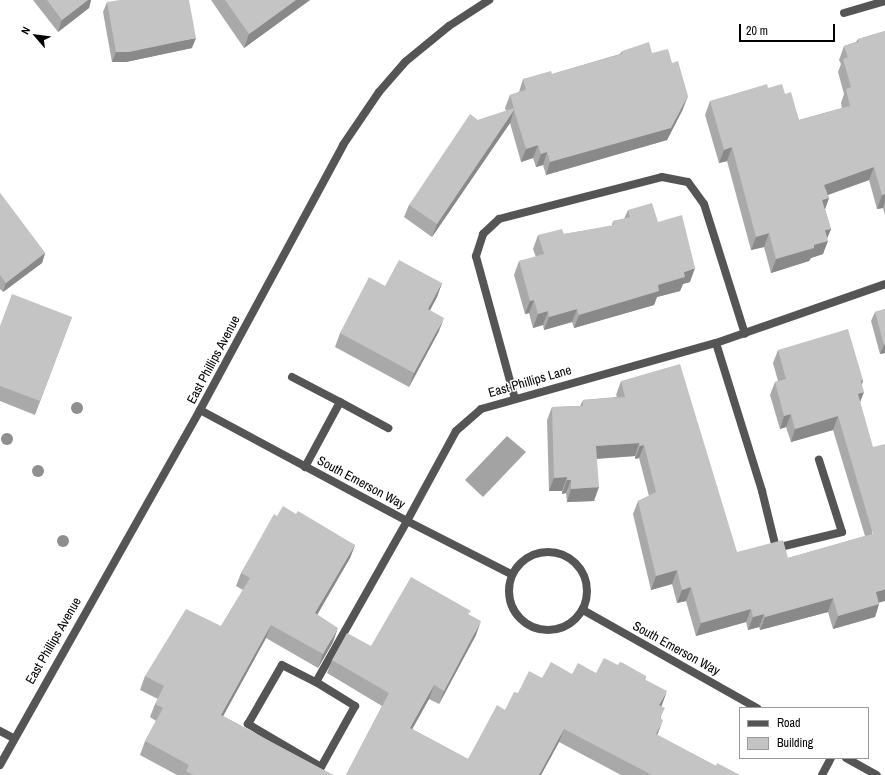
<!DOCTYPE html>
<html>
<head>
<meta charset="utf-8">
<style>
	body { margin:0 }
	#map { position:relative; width:885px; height:775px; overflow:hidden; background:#fff; font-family:"Archivo Narrow",sans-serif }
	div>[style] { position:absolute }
	.water>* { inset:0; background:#a3a3a3 }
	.service>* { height:8px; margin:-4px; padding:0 4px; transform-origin:4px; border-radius:4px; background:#555 }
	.minor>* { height:8px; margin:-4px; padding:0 4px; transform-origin:4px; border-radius:4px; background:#555 }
	.minor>.ring { margin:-4px; padding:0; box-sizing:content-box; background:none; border:8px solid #555; border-radius:50% }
	.tertiary>* { height:8px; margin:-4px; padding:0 4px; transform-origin:4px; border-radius:4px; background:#555 }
	.trees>* { width:12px; height:12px; margin:-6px; border-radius:50%; background:#8f8f8f }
	.wall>* { inset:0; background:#a9a9a9 }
	.shaded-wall>* { inset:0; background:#898989 }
	.building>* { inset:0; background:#c4c4c4 }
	span { translate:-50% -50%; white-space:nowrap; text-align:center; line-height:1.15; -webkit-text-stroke:3px #fff; paint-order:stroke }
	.street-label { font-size:13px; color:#000 }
	.legend { position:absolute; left:739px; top:707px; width:130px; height:52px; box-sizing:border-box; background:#fff; border:1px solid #999; margin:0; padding:5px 7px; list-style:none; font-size:12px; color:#000 }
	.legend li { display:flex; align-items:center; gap:8px; height:20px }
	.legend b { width:20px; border:1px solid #999 }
	.north { position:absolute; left:16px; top:16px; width:40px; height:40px; -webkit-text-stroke:3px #fff; paint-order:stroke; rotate:298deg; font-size:11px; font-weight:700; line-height:16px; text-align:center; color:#000 }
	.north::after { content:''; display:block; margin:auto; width:14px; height:18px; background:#000; clip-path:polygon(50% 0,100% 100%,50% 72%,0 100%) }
	.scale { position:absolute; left:739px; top:24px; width:96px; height:18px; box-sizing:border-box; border:2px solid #000; border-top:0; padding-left:5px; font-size:12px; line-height:14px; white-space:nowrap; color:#000; -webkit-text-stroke:3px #fff; paint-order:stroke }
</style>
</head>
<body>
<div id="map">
	<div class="water">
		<i style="clip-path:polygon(507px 436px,526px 452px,483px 497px,465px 480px)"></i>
	</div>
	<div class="service">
		<i style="left:844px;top:13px;width:43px;rotate:-16.3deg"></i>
		<i style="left:292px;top:377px;width:54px;rotate:27.5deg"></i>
		<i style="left:340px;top:402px;width:74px;rotate:118.3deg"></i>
		<i style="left:515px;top:399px;width:148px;rotate:-105.3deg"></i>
		<i style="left:476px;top:256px;width:23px;rotate:-72deg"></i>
		<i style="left:483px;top:234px;width:22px;rotate:-43deg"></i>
		<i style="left:499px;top:219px;width:168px;rotate:-14.4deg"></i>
		<i style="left:662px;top:177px;width:26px;rotate:11deg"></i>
		<i style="left:688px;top:182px;width:27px;rotate:54deg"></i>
		<i style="left:704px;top:204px;width:136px;rotate:72.5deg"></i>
		<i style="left:340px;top:402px;width:55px;rotate:28.4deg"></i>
		<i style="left:762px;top:491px;width:59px;rotate:76.2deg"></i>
		<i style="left:776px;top:548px;width:68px;rotate:-13.6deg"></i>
		<i style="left:842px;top:532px;width:76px;rotate:-107.7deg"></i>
		<i style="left:316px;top:682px;width:46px;rotate:31.6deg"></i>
		<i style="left:355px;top:706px;width:70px;rotate:119.1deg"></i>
		<i style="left:321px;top:767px;width:85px;rotate:-149.5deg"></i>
		<i style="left:248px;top:724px;width:68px;rotate:-60deg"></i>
		<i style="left:282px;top:665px;width:38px;rotate:27deg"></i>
		<i style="left:316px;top:682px;width:185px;rotate:-60.5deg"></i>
		<i style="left:822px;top:775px;width:19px;rotate:-62deg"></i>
	</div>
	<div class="minor">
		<i style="left:716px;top:343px;width:155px;rotate:72.7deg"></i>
		<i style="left:200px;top:410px;width:235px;rotate:28.2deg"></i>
		<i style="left:407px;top:521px;width:117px;rotate:27deg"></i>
		<i style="left:407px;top:521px;width:102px;rotate:-61.4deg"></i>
		<i style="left:456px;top:431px;width:33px;rotate:-41deg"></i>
		<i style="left:481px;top:409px;width:244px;rotate:-15.7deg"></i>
		<i style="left:716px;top:343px;width:179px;rotate:-19.2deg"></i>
		<i class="ring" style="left:509px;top:552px;width:70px;height:70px"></i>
		<i style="left:583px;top:610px;width:200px;rotate:29.4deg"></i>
		<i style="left:846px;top:758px;width:35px;rotate:29deg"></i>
	</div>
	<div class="tertiary">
		<i style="left:0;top:731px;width:15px;rotate:28deg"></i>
		<i style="left:0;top:765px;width:407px;rotate:-60.6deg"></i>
		<i style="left:200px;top:410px;width:301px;rotate:-61.6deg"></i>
		<i style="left:343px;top:145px;width:64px;rotate:-55.8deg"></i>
		<i style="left:379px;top:92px;width:40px;rotate:-49deg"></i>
		<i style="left:405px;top:62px;width:57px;rotate:-39.3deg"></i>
		<i style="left:449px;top:26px;width:48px;rotate:-33deg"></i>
	</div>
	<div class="trees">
		<i style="left:77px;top:408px"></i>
		<i style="left:7px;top:439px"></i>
		<i style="left:38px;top:471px"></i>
		<i style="left:63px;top:541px"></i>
	</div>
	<div class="wall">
		<i style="clip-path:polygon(33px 0,91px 0,89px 8px,58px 32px)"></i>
		<i style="clip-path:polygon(211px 0,310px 0,244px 48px)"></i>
		<i style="clip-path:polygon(107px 2px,192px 48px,126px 62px,112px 62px,103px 12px)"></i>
		<i style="clip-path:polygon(885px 31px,885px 215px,883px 208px,877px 209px,869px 180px,828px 195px,829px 198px,825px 209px,831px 229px,827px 238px,823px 254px,811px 258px,809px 261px,771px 273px,764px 247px,751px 250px,727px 161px,719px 163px,705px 115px,710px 101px,768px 88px,785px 94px,799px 120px,842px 108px,841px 103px,844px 94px,838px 72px,841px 64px,839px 60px,844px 46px,856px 42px,858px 39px)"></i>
		<i style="clip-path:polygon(622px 51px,652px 53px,683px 109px,667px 140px,546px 175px,543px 165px,536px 167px,533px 158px,521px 162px,510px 123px,432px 237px,404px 217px,409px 205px,478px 120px,506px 111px,505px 108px,510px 95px,519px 92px,523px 79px,552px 74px,620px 54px)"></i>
		<i style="clip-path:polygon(0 193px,45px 253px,42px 263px,3px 292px,0 289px)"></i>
		<i style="clip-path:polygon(628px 210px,658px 222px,690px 282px,683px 284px,680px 291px,657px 297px,654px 305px,574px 328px,572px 322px,544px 330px,543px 325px,533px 328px,529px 313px,525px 314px,514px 275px,519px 261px,536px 257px,533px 249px,538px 235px,564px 234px,612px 226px,613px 221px,624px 219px)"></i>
		<i style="clip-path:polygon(442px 283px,437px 297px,430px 310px,439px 331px,409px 387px,335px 347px,340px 333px,385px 286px)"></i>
		<i style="clip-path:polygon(885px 309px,885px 353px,880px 354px,871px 321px,875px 312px)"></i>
		<i style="clip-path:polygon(72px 317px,35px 415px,0 401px,0 326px)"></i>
		<i style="clip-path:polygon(778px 350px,863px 380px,862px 385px,860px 403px,879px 604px,875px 617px,833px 629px,828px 612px,760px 630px,759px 627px,748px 630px,746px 622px,696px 636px,686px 601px,677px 603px,672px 584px,651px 590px,633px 514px,638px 501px,649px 496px,639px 458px,635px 459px,635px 456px,597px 459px,594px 501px,567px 502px,566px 493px,562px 494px,562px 491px,549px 491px,547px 420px,552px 407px,580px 406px,583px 400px,617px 397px,616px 395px,621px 381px,737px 552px,788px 558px,865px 536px,833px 430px,791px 442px,786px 427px,780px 429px,770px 395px,775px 382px,778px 381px,773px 363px)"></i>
		<i style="clip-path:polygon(296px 514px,355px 545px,350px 558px,317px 615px,333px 642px,318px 668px,266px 638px,223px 716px,333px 775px,177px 775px,140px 755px,145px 741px,156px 721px,150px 717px,155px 704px,158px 699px,140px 690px,145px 676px,221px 626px,243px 590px,236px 586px,241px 573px,277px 516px)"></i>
		<i style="clip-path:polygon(469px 615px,476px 635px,439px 704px,429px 699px,412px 729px,468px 759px,505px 710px,518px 693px,542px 678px,572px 674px,596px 673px,618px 665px,646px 676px,645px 680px,662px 705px,661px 706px,661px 719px,657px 735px,716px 766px,740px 775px,621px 775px,559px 742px,541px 775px,346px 775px,382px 706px,327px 673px,332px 660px,371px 646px)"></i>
	</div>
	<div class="shaded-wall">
		<i style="clip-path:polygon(88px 0,91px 0,89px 8px,58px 32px,62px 20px)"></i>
		<i style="clip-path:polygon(296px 0,310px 0,244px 48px,249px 34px)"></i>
		<i style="clip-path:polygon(196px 38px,192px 48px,126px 62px,112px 62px,116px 52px)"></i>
		<i style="clip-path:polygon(688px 96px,683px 109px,667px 140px,546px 175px,550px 162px)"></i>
		<i style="clip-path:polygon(514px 110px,510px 123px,432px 237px,437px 224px)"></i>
		<i style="clip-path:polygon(538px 145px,533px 158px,521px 162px,526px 149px)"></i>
		<i style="clip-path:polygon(732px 147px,727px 161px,719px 163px,724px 150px)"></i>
		<i style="clip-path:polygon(547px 152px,543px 165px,536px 167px,541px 154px)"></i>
		<i style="clip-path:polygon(874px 167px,869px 180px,819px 198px,824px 185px)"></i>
		<i style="clip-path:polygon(885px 194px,885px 201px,883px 208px,877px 209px,882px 195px)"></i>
		<i style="clip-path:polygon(829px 198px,824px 212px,822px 200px)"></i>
		<i style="clip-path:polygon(831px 229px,826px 241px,828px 241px,823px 254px,811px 258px,809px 261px,771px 273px,776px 259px,814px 245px,825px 230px)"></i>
		<i style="clip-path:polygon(769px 233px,764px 247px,751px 250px,756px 237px)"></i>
		<i style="clip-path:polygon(45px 253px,42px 263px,3px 292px,6px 283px)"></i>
		<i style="clip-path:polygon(695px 268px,690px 282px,683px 284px,680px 291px,657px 297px,654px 305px,574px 328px,579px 315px,658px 285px,684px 272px)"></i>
		<i style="clip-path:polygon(442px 283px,437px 297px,423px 323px,428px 309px)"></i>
		<i style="clip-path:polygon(534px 300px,529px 313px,525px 314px,530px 301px)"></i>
		<i style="clip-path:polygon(577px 309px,572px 322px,544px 330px,549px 317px)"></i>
		<i style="clip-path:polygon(548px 311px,543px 325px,533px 328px,538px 314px)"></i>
		<i style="clip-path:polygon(444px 318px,439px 331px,409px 387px,414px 373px)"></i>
		<i style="clip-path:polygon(885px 344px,885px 353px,880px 354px,884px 345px)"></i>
		<i style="clip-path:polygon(863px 380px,859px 393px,864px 392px,859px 405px,853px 407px,861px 381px)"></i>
		<i style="clip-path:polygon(791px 414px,786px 427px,780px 429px,784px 416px)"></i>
		<i style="clip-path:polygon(838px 416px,833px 430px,791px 442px,795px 429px)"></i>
		<i style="clip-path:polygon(639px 443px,635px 456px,591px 459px,596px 446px)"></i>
		<i style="clip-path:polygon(644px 445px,639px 458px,635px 459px,640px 446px)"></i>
		<i style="clip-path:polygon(567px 477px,562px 491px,549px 491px,554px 478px)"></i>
		<i style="clip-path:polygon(567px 480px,571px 480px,566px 493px,562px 494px)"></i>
		<i style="clip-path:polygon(599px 487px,594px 501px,567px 502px,571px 489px)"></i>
		<i style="clip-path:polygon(355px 545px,350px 558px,310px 627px,315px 613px)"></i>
		<i style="clip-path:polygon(677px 570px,672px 584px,651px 590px,656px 576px)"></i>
		<i style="clip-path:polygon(691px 587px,686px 601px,677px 603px,682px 590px)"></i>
		<i style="clip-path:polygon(885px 589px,885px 601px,871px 605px,876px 592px)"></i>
		<i style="clip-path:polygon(833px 598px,828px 612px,760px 630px,765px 617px)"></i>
		<i style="clip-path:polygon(879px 604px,875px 617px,833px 629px,838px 616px)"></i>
		<i style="clip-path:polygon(751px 609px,746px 622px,696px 636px,701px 623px)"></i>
		<i style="clip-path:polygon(764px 614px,759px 627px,748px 630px,753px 617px)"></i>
		<i style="clip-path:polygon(481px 621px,476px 635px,439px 704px,444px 691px)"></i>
		<i style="clip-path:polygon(271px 625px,266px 638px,216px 729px,221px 715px)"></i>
		<i style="clip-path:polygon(338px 628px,333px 642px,318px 668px,323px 654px)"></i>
		<i style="clip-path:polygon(434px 685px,429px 699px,405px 742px,410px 728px)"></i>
		<i style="clip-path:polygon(667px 691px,662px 705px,654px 719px,659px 705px)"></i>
		<i style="clip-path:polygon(663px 720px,658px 733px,651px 747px,656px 734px)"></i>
		<i style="clip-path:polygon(564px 729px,559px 742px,541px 775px,539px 775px)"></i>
	</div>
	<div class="building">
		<i style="clip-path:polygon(47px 0,88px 0,62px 20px)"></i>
		<i style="clip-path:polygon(120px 0,189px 0,196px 38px,129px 52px,116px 52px,107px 2px)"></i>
		<i style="clip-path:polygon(225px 0,296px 0,249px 34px)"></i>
		<i style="clip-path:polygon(885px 31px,885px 194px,882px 195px,874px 167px,824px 185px,829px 198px,822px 200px,831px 229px,825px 230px,828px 241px,814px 245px,814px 248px,776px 259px,769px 233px,756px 237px,732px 147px,724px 150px,710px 101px,767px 84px,768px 88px,782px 84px,785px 94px,791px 92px,799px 120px,850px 106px,846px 89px,851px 87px,843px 59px,848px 57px,844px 46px,859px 42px,858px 39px)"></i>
		<i style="clip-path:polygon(649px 42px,652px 53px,668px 49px,672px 63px,678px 61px,688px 96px,671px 128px,550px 162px,547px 152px,541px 154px,538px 145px,526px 149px,514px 110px,437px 224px,409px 205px,470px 114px,478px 120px,514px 108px,510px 95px,526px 90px,523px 79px,551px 71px,552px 74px,622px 54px,622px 51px)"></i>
		<i style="clip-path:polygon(0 193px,45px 253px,6px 283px,0 275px)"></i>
		<i style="clip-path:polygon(652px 203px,658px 222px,682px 215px,695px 268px,684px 272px,685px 277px,658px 285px,659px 291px,579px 315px,577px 309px,549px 317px,548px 311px,538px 314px,534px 300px,530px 301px,519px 261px,544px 254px,538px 235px,562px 229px,564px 234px,614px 225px,613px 221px,630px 217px,628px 210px)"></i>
		<i style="clip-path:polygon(399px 260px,442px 283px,428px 309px,444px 318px,414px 373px,340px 333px,369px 277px,385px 286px)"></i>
		<i style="clip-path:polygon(12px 294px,72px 317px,40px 401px,0 386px,0 326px)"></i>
		<i style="clip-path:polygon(885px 309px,885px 344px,884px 345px,875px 312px)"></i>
		<i style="clip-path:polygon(848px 329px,863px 380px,861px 381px,864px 392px,858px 394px,873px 447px,885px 444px,885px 589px,876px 592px,879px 604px,838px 616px,833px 598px,765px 617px,764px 614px,753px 617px,751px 609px,701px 623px,691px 587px,682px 590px,677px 570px,656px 576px,638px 501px,656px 492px,644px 445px,640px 446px,639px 443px,596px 446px,599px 487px,571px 489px,571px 480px,567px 480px,567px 477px,554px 478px,552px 407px,583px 406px,583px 400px,625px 397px,621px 381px,680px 364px,737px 552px,783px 540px,788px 558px,873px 534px,838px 416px,795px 429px,791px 414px,784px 416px,775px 382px,786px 379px,778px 350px)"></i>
		<i style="clip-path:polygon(283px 506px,296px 514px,298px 511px,355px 545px,315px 613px,338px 628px,323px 654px,271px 625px,221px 715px,333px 775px,193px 775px,186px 771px,189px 765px,145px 741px,163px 708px,155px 704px,164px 686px,145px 676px,186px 609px,221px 626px,250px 578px,241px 573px,274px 514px,277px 516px)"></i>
		<i style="clip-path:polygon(411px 577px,471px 611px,468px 614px,481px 621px,444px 691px,434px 685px,410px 728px,468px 759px,497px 705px,505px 710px,514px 692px,518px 693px,529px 671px,542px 678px,551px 662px,572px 674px,578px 663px,596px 673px,604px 658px,618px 665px,620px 662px,623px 663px,646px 676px,644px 679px,667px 691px,659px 705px,665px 708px,660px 718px,663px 720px,656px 734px,716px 766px,717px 763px,740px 775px,652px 775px,564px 729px,539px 775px,346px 775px,389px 693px,332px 660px,347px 633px,371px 646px)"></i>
	</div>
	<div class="street-label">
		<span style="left:214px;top:360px;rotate:-62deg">East Phillips Avenue</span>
		<span style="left:530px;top:382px;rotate:-16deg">East Phillips Lane</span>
		<span style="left:361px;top:483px;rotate:28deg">South Emerson Way</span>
		<span style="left:54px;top:641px;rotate:-60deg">East Phillips Avenue</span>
		<span style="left:676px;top:649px;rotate:29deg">South Emerson Way</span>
	</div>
	<ul class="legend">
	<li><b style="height:5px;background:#555"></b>Road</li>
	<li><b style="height:11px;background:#c4c4c4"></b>Building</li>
	</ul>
	<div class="north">N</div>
	<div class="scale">20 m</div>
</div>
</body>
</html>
